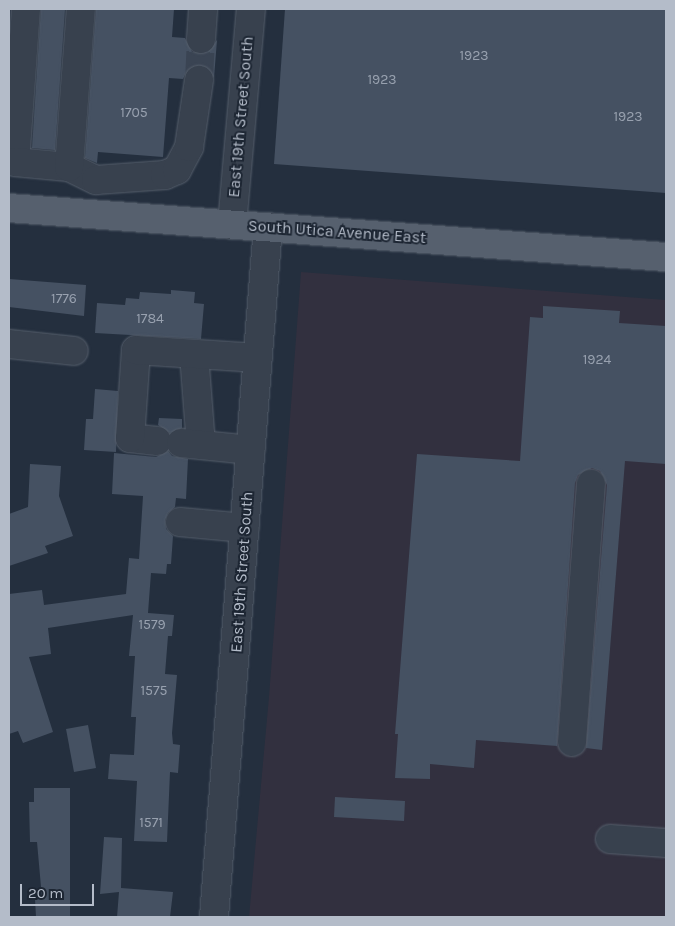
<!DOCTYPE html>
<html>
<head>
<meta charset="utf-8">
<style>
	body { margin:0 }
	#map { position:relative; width:675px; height:926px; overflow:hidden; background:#242f3e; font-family:Karla,sans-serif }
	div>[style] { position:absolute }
	.medical>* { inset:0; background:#32303f }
	.building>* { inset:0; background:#455162 }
	.minor-tunnel>* { height:28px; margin-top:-14px; transform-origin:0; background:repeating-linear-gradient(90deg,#3a4453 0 28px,transparent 0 42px) }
	.roads { filter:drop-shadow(0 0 1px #565f6c) drop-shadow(0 0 1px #565f6c) }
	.minor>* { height:28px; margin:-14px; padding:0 14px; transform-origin:14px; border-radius:14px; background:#38414e }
	.major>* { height:28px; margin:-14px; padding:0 14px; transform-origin:14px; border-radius:14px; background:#56606e }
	span { translate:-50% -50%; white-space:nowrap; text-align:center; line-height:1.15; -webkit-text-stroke:4px #1d2633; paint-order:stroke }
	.number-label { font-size:14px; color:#98a1af }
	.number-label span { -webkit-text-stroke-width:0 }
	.street-label { font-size:16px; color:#b4bcc9 }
	.frame { position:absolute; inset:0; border:10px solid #b4bcc9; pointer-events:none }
	.scale { position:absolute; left:20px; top:884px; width:74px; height:22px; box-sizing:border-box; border:2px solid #b4bcc9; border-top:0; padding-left:6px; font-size:15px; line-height:18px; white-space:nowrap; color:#b4bcc9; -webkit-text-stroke:4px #1d2633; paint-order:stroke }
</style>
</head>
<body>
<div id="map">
	<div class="medical">
		<i style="clip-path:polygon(301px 272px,666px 300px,666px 917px,249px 917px,269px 697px)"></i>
	</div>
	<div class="building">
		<i style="clip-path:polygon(41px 9px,65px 9px,55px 150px,32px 148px)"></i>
		<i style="clip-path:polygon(96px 9px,174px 9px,172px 37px,185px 38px,192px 52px,207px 53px,217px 40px,214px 78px,209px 68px,201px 65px,187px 70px,183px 79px,169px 78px,163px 157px,98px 152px,97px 163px,85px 158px)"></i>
		<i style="clip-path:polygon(285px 9px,666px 9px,666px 193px,274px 164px)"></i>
		<i style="clip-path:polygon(9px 279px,86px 285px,84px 316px,9px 307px)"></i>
		<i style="clip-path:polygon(171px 290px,195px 292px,194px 303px,204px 304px,201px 339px,95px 333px,97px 303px,125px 305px,126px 298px,139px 299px,140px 292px,171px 294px)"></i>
		<i style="clip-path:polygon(543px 306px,620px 311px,619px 323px,666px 326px,666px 464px,625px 461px,602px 750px,586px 748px,607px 485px,600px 471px,592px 468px,578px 475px,575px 483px,557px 746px,476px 740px,474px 768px,430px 764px,430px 779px,395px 778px,398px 734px,395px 734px,417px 454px,520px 461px,530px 317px,543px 318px)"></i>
		<i style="clip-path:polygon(95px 389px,118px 391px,116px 452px,84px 450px,86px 419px,93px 419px)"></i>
		<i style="clip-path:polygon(159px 418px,182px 419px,182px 428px,170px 433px,158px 425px)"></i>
		<i style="clip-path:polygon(168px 451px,172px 456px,188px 459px,186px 499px,176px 498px,175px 507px,168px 513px,165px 520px,166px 529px,173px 536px,171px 564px,167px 564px,166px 574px,151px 573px,148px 613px,174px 615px,172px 636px,168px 636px,165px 674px,177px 675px,172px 733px,173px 744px,180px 745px,178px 773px,170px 772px,167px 842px,134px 841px,137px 781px,108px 779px,110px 754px,134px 755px,136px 717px,131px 717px,135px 656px,129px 656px,133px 615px,48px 628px,51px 654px,29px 657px,53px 732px,23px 743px,18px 731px,9px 734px,9px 594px,42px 590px,44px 605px,126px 594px,129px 558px,139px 559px,143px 496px,112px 494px,114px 453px,156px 457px)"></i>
		<i style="clip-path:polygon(30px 464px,61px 466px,59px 496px,73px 536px,45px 546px,48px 553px,9px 566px,9px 514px,28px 507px)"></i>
		<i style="clip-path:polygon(88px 725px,96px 768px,74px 772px,66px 729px)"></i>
		<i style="clip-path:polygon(34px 788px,70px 788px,70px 917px,36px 917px,35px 899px,42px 898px,37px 842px,30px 842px,29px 802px,34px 802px)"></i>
		<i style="clip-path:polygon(335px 797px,405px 801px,404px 821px,334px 817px)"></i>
		<i style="clip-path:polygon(104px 837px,122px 838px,121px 888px,173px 892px,170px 917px,117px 917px,119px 892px,100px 894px)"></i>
	</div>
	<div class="minor-tunnel">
		<i style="left:199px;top:80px;width:41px;rotate:-87.2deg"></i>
	</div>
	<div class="roads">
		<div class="minor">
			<i style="left:26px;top:9px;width:153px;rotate:94.1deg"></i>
			<i style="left:15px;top:162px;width:54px;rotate:5.3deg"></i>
			<i style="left:69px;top:167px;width:30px;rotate:26deg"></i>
			<i style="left:96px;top:180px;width:69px;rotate:-4.1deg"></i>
			<i style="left:165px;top:175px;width:13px;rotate:-23deg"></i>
			<i style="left:177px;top:170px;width:26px;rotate:-62deg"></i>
			<i style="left:189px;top:147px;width:68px;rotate:-81.5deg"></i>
			<i style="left:201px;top:39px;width:30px;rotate:-86deg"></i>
			<i style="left:69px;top:167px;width:158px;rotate:-85.7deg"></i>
			<i style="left:232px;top:225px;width:217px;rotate:-85deg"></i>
			<i style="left:9px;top:344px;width:65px;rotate:6.1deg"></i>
			<i style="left:194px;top:354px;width:91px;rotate:85.6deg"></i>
			<i style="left:157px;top:441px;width:27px;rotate:-174deg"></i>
			<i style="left:130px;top:438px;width:88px;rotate:-86.1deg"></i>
			<i style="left:136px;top:350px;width:122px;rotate:3.8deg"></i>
			<i style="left:181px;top:443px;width:70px;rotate:5.7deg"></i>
			<i style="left:180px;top:522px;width:65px;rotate:5.3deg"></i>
			<i style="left:572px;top:742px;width:259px;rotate:-85.8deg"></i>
			<i style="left:610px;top:839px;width:56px;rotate:4.1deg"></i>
			<i style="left:214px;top:917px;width:692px;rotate:-85.53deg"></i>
		</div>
		<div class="major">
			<i style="left:9px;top:208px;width:659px;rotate:4.27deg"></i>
		</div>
	</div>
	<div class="number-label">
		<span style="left:474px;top:56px">1923</span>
		<span style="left:382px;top:80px">1923</span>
		<span style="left:134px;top:113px">1705</span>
		<span style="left:628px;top:117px">1923</span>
		<span style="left:64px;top:299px">1776</span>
		<span style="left:150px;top:319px">1784</span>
		<span style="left:597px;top:360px">1924</span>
		<span style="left:152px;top:625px">1579</span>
		<span style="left:154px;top:691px">1575</span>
		<span style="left:151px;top:823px">1571</span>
	</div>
	<div class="street-label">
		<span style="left:241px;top:117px;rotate:-85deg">East 19th Street South</span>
		<span style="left:337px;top:232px;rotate:4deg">South Utica Avenue East</span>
		<span style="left:242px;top:572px;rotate:-86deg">East 19th Street South</span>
	</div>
	<div class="frame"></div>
	<div class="scale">20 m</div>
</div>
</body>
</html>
